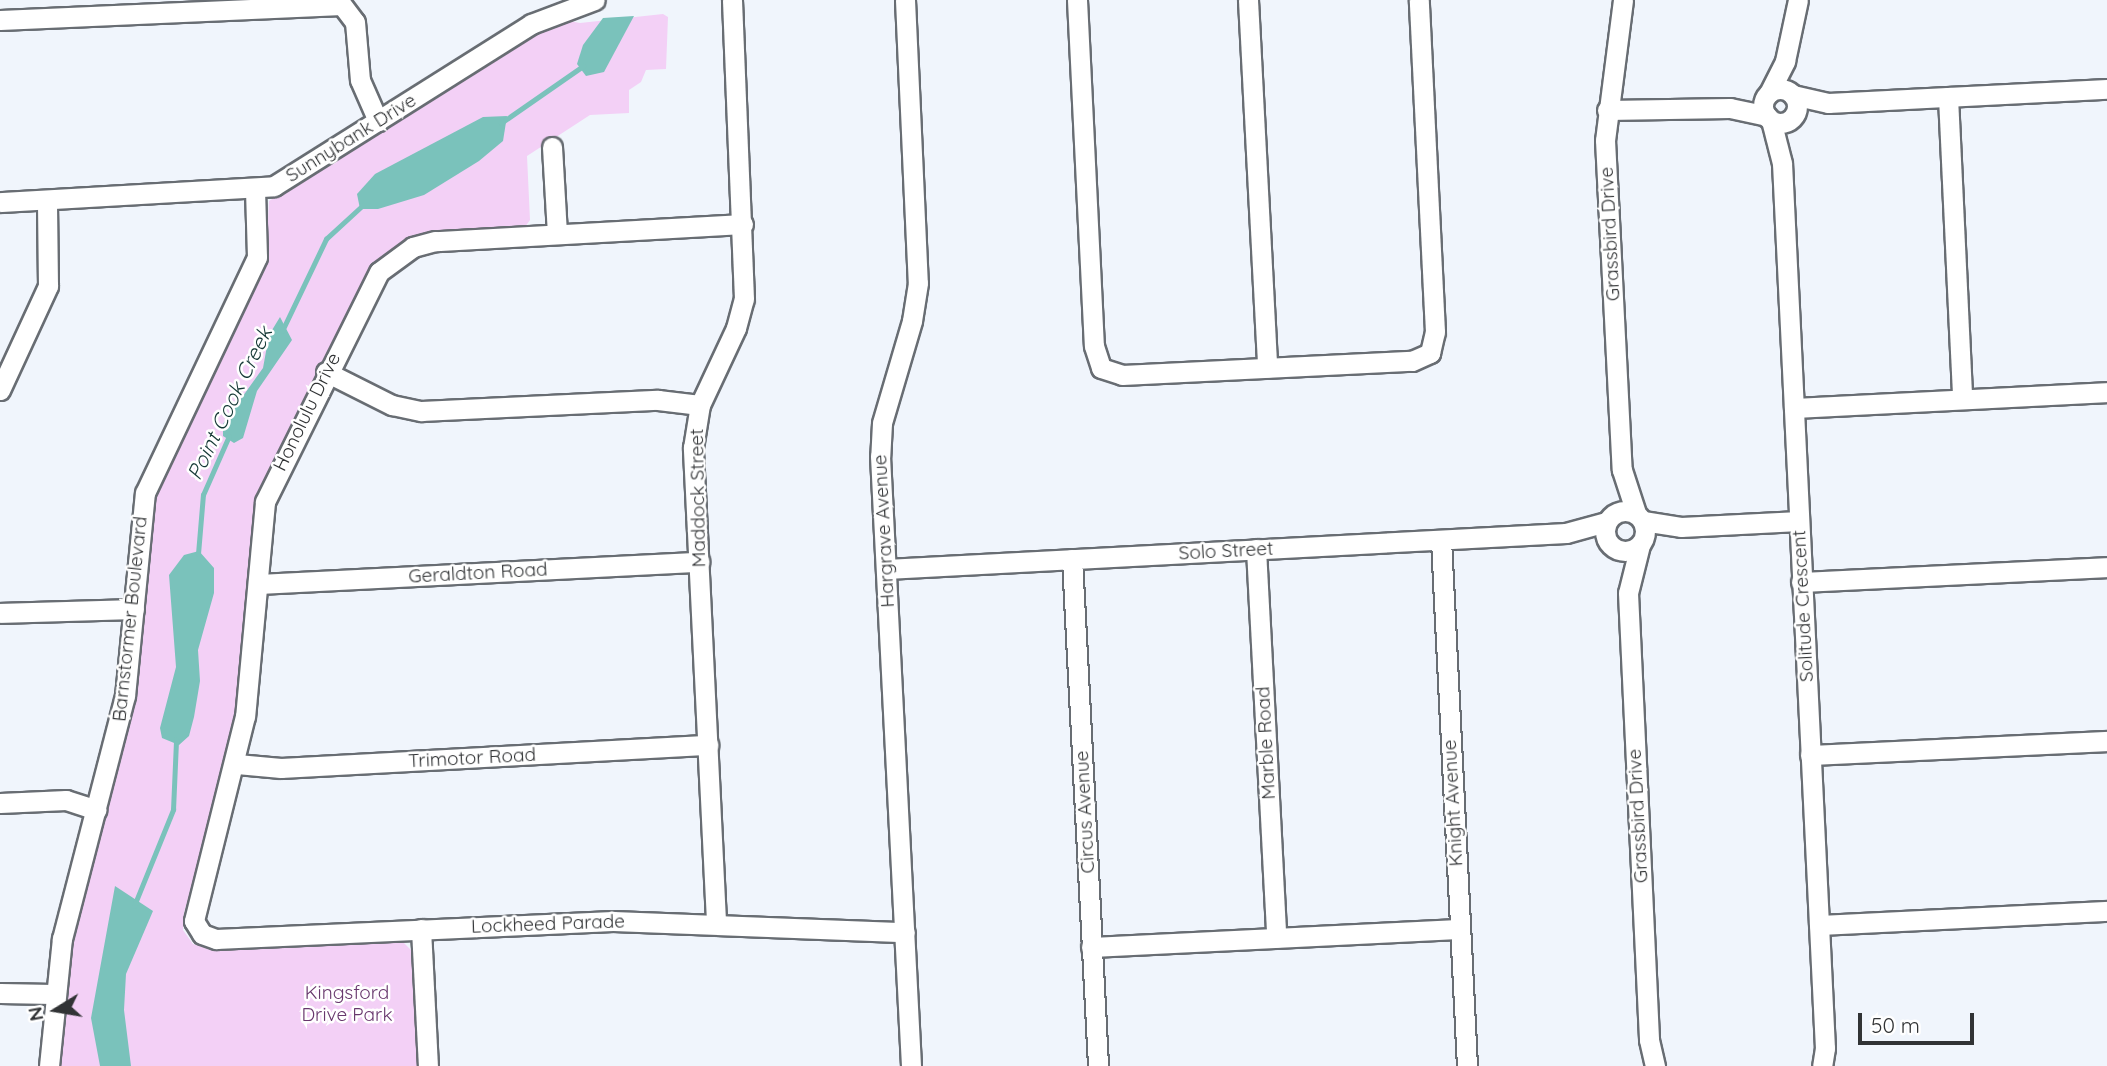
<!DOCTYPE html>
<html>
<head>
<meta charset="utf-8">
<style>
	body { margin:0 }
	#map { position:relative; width:2107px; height:1066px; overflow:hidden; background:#f0f5fc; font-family:Quicksand,sans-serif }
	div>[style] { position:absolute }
	.green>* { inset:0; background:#f3d0f6 }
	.water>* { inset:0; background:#7ac2bb }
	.stream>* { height:4.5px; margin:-2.25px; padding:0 2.25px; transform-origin:2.25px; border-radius:2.25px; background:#7ac2bb }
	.roads { filter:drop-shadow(2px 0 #686d73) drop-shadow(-2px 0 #686d73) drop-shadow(0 2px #686d73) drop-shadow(0 -2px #686d73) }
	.minor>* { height:19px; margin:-9.5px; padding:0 9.5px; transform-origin:9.5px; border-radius:9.5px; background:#fff }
	.minor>.ring { margin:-9.5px; padding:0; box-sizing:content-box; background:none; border:19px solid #fff; border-radius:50% }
	span { translate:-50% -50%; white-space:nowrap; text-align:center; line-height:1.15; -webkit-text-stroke:5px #fff; paint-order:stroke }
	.street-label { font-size:19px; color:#313335 }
	.park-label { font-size:19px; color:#68376d }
	.water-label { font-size:21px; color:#143835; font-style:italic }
	.north { position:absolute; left:21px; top:975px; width:70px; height:70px; -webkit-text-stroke:5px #fff; paint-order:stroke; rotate:259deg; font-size:19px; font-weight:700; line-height:28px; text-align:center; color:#313335 }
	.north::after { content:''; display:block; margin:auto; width:24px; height:32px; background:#313335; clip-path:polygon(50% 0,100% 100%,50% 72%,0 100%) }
	.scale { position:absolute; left:1858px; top:1013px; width:116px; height:32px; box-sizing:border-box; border:4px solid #313335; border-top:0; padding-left:9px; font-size:21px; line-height:24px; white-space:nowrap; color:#313335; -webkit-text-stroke:5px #fff; paint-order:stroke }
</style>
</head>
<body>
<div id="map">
	<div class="green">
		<div style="clip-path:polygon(663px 14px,668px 17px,666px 69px,646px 70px,641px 82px,629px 90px,629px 113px,590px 115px,527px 156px,530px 220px,525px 227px,399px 245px,367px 274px,262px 488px,240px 701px,213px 823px,184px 912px,183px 930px,193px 944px,206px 948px,401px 940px,413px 952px,420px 1066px,58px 1066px,73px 923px,117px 775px,134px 695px,152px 500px,266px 259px,269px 201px,544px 29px,564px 20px,580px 23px)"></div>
	</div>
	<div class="water">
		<div style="clip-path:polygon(634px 16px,604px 72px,586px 76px,577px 64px,583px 45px,603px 18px)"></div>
		<div style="clip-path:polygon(507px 116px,503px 141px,479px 161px,424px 195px,378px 209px,360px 209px,357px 194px,375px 174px,483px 117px)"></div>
		<div style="clip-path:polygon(280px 317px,292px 340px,257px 391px,243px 438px,234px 443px,223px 436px,223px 424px,263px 368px,269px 335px)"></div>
		<div style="clip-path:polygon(199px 551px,214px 568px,214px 593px,198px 650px,200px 681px,194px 717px,189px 736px,179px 745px,162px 738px,160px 728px,176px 667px,169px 575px,184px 555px)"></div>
		<div style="clip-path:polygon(115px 886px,153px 911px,126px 974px,124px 1010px,131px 1066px,100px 1066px,91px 1018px)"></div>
	</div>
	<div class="stream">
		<div style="left:501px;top:123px;width:100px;rotate:-34.8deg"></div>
		<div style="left:282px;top:331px;width:102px;rotate:-64.4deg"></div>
		<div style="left:326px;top:239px;width:50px;rotate:-42.6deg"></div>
		<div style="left:198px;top:554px;width:59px;rotate:-85.2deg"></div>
		<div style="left:203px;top:495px;width:64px;rotate:-66.2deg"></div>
		<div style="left:134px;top:906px;width:104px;rotate:-67.9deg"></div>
		<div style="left:173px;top:810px;width:70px;rotate:-87.5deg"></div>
	</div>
	<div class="roads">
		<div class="minor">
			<div style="left:905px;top:0;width:283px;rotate:87.4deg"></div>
			<div style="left:918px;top:283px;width:38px;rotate:99deg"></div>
			<div style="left:912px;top:321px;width:106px;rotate:106.4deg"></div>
			<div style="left:882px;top:423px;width:33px;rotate:93deg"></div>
			<div style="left:880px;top:456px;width:611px;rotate:87.09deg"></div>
			<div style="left:1077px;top:0;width:346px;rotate:87.2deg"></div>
			<div style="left:1094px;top:346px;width:23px;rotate:72deg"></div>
			<div style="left:1101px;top:368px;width:22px;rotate:18deg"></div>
			<div style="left:1122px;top:375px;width:290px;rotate:-2.8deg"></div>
			<div style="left:1412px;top:361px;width:20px;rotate:-24deg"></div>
			<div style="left:1430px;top:353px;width:22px;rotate:-77deg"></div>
			<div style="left:1435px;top:332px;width:332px;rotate:-92.8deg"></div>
			<div style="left:1248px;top:0;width:368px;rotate:87deg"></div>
			<div style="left:1623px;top:0;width:141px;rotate:97.3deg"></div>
			<div style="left:1605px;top:140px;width:330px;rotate:87.1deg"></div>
			<div style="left:1622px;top:470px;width:45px;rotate:72deg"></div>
			<div style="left:0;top:20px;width:342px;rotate:-2.5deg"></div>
			<div style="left:342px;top:5px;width:21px;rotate:53deg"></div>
			<div style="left:355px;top:22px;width:58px;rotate:85.1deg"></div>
			<div style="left:360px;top:80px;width:45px;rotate:66.3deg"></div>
			<div class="ring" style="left:1763px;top:89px;width:15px;height:15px"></div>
			<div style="left:1769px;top:93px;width:36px;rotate:-63deg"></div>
			<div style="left:1785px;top:61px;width:62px;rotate:-78deg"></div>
			<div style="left:1793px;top:95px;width:36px;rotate:13deg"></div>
			<div style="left:1828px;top:103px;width:279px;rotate:-2.9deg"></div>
			<div style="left:1948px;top:97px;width:302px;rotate:87.3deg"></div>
			<div style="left:1607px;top:110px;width:123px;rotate:-0.9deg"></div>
			<div style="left:1730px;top:108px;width:38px;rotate:12deg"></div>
			<div style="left:1771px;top:120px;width:44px;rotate:75.7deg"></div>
			<div style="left:1782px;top:163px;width:886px;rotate:87.22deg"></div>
			<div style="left:1825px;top:1048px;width:18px;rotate:99deg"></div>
			<div style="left:552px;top:147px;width:87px;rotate:86.7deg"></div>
			<div style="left:0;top:202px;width:274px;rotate:-3.3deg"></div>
			<div style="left:274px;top:186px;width:304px;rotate:-32.2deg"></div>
			<div style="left:531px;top:24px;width:68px;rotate:-20.6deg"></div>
			<div style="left:743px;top:224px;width:308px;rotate:176.8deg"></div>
			<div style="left:435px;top:241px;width:23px;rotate:165deg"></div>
			<div style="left:413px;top:247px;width:42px;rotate:143.7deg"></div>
			<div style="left:379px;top:272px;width:257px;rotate:116.4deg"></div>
			<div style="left:265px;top:502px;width:215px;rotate:95.3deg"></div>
			<div style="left:245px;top:716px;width:211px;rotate:104deg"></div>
			<div style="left:194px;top:921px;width:15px;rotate:58deg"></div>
			<div style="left:202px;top:934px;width:15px;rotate:20deg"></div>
			<div style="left:216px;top:939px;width:397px;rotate:-2.6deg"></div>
			<div style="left:613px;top:921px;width:292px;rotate:2.2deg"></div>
			<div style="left:326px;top:372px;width:74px;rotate:26.6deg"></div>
			<div style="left:392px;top:405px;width:30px;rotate:12deg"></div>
			<div style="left:421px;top:411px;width:237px;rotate:-2.7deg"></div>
			<div style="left:658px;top:400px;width:42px;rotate:6.8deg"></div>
			<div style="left:0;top:390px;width:115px;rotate:-65.2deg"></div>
			<div style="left:48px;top:286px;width:86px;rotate:-90.7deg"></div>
			<div style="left:1794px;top:408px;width:313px;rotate:-2.9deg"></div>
			<div class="ring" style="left:1605px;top:511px;width:21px;height:21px"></div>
			<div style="left:1643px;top:521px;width:38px;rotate:9deg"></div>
			<div style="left:1681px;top:527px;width:118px;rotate:-2.9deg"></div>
			<div style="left:1441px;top:540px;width:527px;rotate:87.17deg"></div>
			<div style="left:1640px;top:545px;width:49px;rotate:104deg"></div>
			<div style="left:1628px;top:593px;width:447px;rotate:87.3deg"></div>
			<div style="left:1649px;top:1040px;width:27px;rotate:77deg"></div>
			<div style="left:1256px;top:549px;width:389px;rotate:87deg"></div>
			<div style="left:1072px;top:559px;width:508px;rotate:87.06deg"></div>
			<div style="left:886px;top:569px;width:681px;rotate:-3.03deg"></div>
			<div style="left:1566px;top:533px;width:41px;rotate:-15.4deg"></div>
			<div style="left:1801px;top:582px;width:306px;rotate:-2.8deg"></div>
			<div style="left:258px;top:584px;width:442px;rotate:-2.9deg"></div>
			<div style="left:0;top:613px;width:134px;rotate:-1.7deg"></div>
			<div style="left:1810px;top:755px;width:297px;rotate:-2.7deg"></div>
			<div style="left:237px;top:764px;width:44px;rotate:5.2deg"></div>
			<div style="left:281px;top:768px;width:428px;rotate:-3.1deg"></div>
			<div style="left:0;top:803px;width:66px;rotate:-2.6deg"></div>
			<div style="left:66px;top:800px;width:32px;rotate:18deg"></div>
			<div style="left:716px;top:921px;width:474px;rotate:-92.8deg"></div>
			<div style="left:693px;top:448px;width:44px;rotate:-80.8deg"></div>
			<div style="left:700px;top:405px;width:85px;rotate:-64.9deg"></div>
			<div style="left:736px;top:328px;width:30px;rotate:-75deg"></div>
			<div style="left:744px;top:299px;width:299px;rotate:-92.3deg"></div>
			<div style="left:1819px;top:925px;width:288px;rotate:-2.8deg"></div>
			<div style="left:421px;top:929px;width:137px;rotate:87.1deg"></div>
			<div style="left:1091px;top:947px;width:368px;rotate:-2.8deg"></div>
			<div style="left:0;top:993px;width:53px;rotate:1.1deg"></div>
			<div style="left:49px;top:1066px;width:128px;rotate:-84.2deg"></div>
			<div style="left:62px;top:939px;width:251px;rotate:-75.5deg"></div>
			<div style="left:125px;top:696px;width:204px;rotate:-84.4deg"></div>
			<div style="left:145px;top:493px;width:261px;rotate:-64.6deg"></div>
			<div style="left:257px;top:257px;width:69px;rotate:-91.7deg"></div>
		</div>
	</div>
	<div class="street-label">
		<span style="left:351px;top:138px;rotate:-32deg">Sunnybank Drive</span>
		<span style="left:1610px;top:234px;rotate:-93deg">Grassbird Drive</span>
		<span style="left:307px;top:412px;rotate:-64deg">Honolulu Drive</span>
		<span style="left:698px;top:498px;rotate:-91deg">Maddock Street</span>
		<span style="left:884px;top:531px;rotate:-93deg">Hargrave Avenue</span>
		<span style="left:1226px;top:551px;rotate:-3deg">Solo Street</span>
		<span style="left:478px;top:573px;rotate:-3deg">Geraldton Road</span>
		<span style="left:1803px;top:606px;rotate:-93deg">Solitude Crescent</span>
		<span style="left:130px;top:619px;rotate:-84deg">Barnstormer Boulevard</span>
		<span style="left:1266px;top:743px;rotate:-93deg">Marble Road</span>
		<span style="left:472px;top:758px;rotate:-3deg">Trimotor Road</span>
		<span style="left:1453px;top:803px;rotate:-93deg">Knight Avenue</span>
		<span style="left:1085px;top:812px;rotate:-93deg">Circus Avenue</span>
		<span style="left:1638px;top:816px;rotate:-93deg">Grassbird Drive</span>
		<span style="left:548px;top:924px;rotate:-2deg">Lockheed Parade</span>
	</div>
	<div class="park-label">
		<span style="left:347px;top:1004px">Kingsford<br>Drive Park</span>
	</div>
	<div class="water-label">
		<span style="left:229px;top:403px;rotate:-64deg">Point Cook Creek</span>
	</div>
	<div class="north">N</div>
	<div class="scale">50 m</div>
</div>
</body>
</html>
